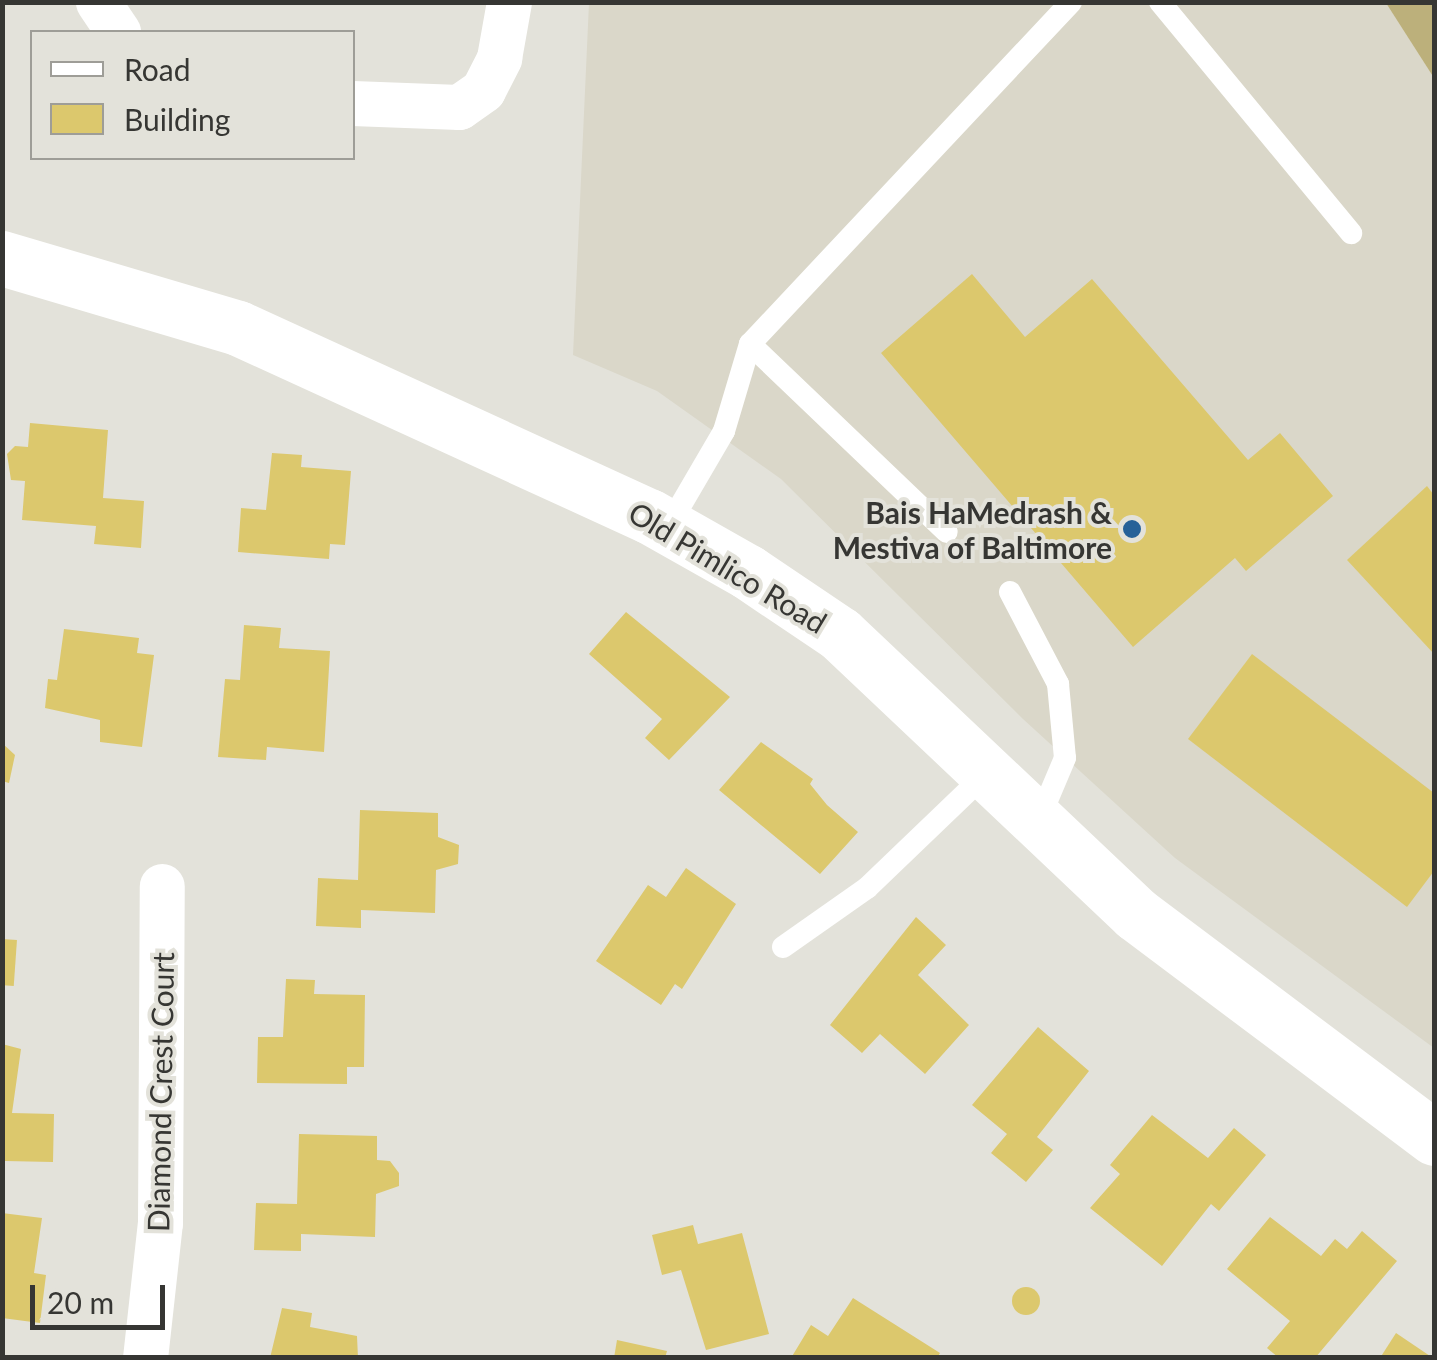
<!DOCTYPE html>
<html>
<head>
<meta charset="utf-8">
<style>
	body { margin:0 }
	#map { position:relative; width:1437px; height:1360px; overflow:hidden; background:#e3e2da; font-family:Lato,sans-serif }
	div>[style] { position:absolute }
	.built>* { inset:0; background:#dad7c9 }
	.green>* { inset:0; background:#bcb07b }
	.building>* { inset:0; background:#dcc86d; transform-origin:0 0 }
	.round { border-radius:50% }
	.lane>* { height:22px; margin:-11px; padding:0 11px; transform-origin:11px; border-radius:11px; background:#fff }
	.street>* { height:45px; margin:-22.5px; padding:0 22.5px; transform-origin:22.5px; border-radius:22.5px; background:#fff }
	.secondary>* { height:55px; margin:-27.5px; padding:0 27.5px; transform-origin:27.5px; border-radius:27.5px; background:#fff }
	.dots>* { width:28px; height:28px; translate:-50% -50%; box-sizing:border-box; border:5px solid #e3e2da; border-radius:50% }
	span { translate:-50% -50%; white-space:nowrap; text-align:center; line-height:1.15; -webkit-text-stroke:8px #e3e2da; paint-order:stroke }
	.poi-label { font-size:30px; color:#363633; font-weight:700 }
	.right { translate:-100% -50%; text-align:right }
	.street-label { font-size:30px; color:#363633 }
	.frame { position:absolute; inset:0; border:5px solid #363633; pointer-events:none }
	.legend { position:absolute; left:30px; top:30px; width:325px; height:130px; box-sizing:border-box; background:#e3e2da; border:2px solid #9e9d97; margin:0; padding:12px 18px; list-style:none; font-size:30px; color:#363633 }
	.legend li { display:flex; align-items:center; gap:20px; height:50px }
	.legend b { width:50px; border:2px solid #9e9d97 }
	.scale { position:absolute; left:30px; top:1285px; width:135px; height:45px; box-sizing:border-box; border:5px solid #363633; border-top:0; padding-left:12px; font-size:30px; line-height:35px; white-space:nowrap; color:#363633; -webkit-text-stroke:8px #e3e2da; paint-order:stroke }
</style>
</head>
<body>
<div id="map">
	<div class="built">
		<div style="clip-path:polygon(589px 3px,1386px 3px,1434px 78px,1434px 1048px,1175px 858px,1023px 719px,781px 479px,657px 391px,573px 355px)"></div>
	</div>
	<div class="green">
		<div style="clip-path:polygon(1386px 3px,1434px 3px,1434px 78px)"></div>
	</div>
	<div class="building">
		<div style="clip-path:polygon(972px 274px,1025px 337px,1092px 279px,1248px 460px,1280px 433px,1333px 496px,1246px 571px,1235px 558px,1133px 647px,881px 353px)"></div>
		<div style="clip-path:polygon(30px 423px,108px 430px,103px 498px,144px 501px,141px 548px,94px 544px,96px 526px,22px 520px,25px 481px,11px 480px,7px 454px,15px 446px,28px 447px)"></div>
		<div style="clip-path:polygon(272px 453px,302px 455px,301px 467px,351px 471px,345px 545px,330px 544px,329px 559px,238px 552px,241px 508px,266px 510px)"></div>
		<div style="clip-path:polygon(1427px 486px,1434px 495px,1434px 654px,1347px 560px)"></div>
		<div style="clip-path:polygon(626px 612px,730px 697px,669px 760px,645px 738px,662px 719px,589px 654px)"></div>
		<div style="clip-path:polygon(244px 625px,281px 628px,279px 648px,330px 651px,324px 752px,267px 747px,266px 760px,218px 757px,225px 679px,240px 680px)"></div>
		<div style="clip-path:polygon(64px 629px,139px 638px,137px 653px,154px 655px,142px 747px,100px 742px,100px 720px,45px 708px,48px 679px,57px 680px)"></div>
		<div style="clip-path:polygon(1252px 654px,1434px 793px,1434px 871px,1407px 907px,1188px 739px)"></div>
		<div style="clip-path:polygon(761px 742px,813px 779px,810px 784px,827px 805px,858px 832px,820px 874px,719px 790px)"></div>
		<div style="clip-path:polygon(2px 743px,15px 755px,9px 783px,2px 781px)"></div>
		<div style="clip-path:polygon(360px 810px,438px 813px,438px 837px,459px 845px,458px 864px,436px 870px,435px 913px,361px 910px,361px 928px,316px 926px,318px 878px,358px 880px)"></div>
		<div style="clip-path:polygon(686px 868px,736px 904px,682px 989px,675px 984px,661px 1005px,596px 961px,648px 885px,666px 897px)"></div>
		<div style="clip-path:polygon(916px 917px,946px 945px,918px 975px,969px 1025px,925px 1074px,880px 1034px,862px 1053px,830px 1025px)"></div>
		<div style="left:2px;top:939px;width:15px;height:46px;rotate:4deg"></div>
		<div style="clip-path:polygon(286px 979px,315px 980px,314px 994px,365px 995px,364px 1067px,347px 1067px,347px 1084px,257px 1083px,258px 1037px,283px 1037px)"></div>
		<div style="clip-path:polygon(1038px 1027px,1089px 1071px,1037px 1137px,1053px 1150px,1026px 1182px,991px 1153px,1007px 1134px,972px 1105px)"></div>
		<div style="clip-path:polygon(2px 1044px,21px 1049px,12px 1113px,54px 1114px,53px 1162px,5px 1161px)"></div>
		<div style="clip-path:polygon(1152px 1115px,1208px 1158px,1234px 1128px,1266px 1155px,1219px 1211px,1211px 1204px,1162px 1266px,1090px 1208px,1120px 1174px,1110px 1165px)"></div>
		<div style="clip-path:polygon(299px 1134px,377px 1136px,377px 1160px,390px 1161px,399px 1173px,399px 1186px,376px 1194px,375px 1237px,301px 1234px,301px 1251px,254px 1250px,256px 1203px,297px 1204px)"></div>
		<div style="clip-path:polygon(2px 1213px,42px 1218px,34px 1273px,46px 1275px,40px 1323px,2px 1318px)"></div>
		<div style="clip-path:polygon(1270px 1217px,1321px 1256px,1335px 1239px,1347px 1249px,1362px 1231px,1397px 1261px,1315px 1358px,1279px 1358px,1267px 1348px,1290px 1321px,1227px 1269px)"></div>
		<div style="clip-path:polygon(693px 1225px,698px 1244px,742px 1233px,769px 1334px,706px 1350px,681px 1270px,662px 1275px,652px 1235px)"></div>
		<div class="round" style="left:1012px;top:1287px;width:28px;height:28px"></div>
		<div style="clip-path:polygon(853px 1298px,940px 1353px,937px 1358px,791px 1358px,811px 1325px,828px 1336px)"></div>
		<div style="clip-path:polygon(282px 1308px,312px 1313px,310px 1327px,357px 1336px,358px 1358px,270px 1358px)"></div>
		<div style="clip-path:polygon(1396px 1333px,1433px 1358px,1380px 1358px)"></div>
		<div style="clip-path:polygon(617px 1340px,667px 1351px,665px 1358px,614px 1358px)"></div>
	</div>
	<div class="lane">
		<div style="left:1160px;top:2px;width:300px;rotate:50.4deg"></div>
		<div style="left:750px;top:344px;width:272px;rotate:43.7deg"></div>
		<div style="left:668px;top:527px;width:111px;rotate:-59.7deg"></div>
		<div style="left:724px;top:431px;width:91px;rotate:-73.4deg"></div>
		<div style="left:750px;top:344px;width:469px;rotate:-46.8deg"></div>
		<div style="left:1010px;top:592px;width:104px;rotate:62.4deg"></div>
		<div style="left:1058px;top:684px;width:74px;rotate:84.6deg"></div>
		<div style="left:1065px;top:758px;width:69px;rotate:112.9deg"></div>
		<div style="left:783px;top:947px;width:103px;rotate:-35.1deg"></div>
		<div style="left:867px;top:888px;width:165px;rotate:-43.8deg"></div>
	</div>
	<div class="street">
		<div style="left:98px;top:2px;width:36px;rotate:56deg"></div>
		<div style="left:352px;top:103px;width:107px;rotate:2.1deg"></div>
		<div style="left:459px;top:107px;width:29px;rotate:-35deg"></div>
		<div style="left:483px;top:90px;width:36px;rotate:-63deg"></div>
		<div style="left:499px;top:58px;width:57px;rotate:-79.9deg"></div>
		<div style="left:145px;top:1358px;width:136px;rotate:-83.7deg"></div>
		<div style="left:160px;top:1223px;width:337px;rotate:-89.7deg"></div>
	</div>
	<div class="secondary">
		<div style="left:2px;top:258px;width:246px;rotate:16.5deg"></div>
		<div style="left:238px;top:328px;width:452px;rotate:24.6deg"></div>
		<div style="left:649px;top:516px;width:114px;rotate:29.5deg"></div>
		<div style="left:748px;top:572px;width:111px;rotate:34deg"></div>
		<div style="left:840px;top:634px;width:407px;rotate:43.4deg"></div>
		<div style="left:1136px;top:914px;width:373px;rotate:36.9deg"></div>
	</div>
	<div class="dots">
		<div style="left:1132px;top:529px;background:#266198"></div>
	</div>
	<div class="poi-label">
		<span class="right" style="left:1112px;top:529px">Bais HaMedrash &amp;<br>Mestiva of Baltimore</span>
	</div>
	<div class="street-label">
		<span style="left:728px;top:567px;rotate:31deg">Old Pimlico Road</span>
		<span style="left:160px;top:1092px;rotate:-89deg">Diamond Crest Court</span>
	</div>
	<div class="frame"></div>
	<ul class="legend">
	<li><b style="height:12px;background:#fff"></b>Road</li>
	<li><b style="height:28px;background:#dcc86d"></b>Building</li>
	</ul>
	<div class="scale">20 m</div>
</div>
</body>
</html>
